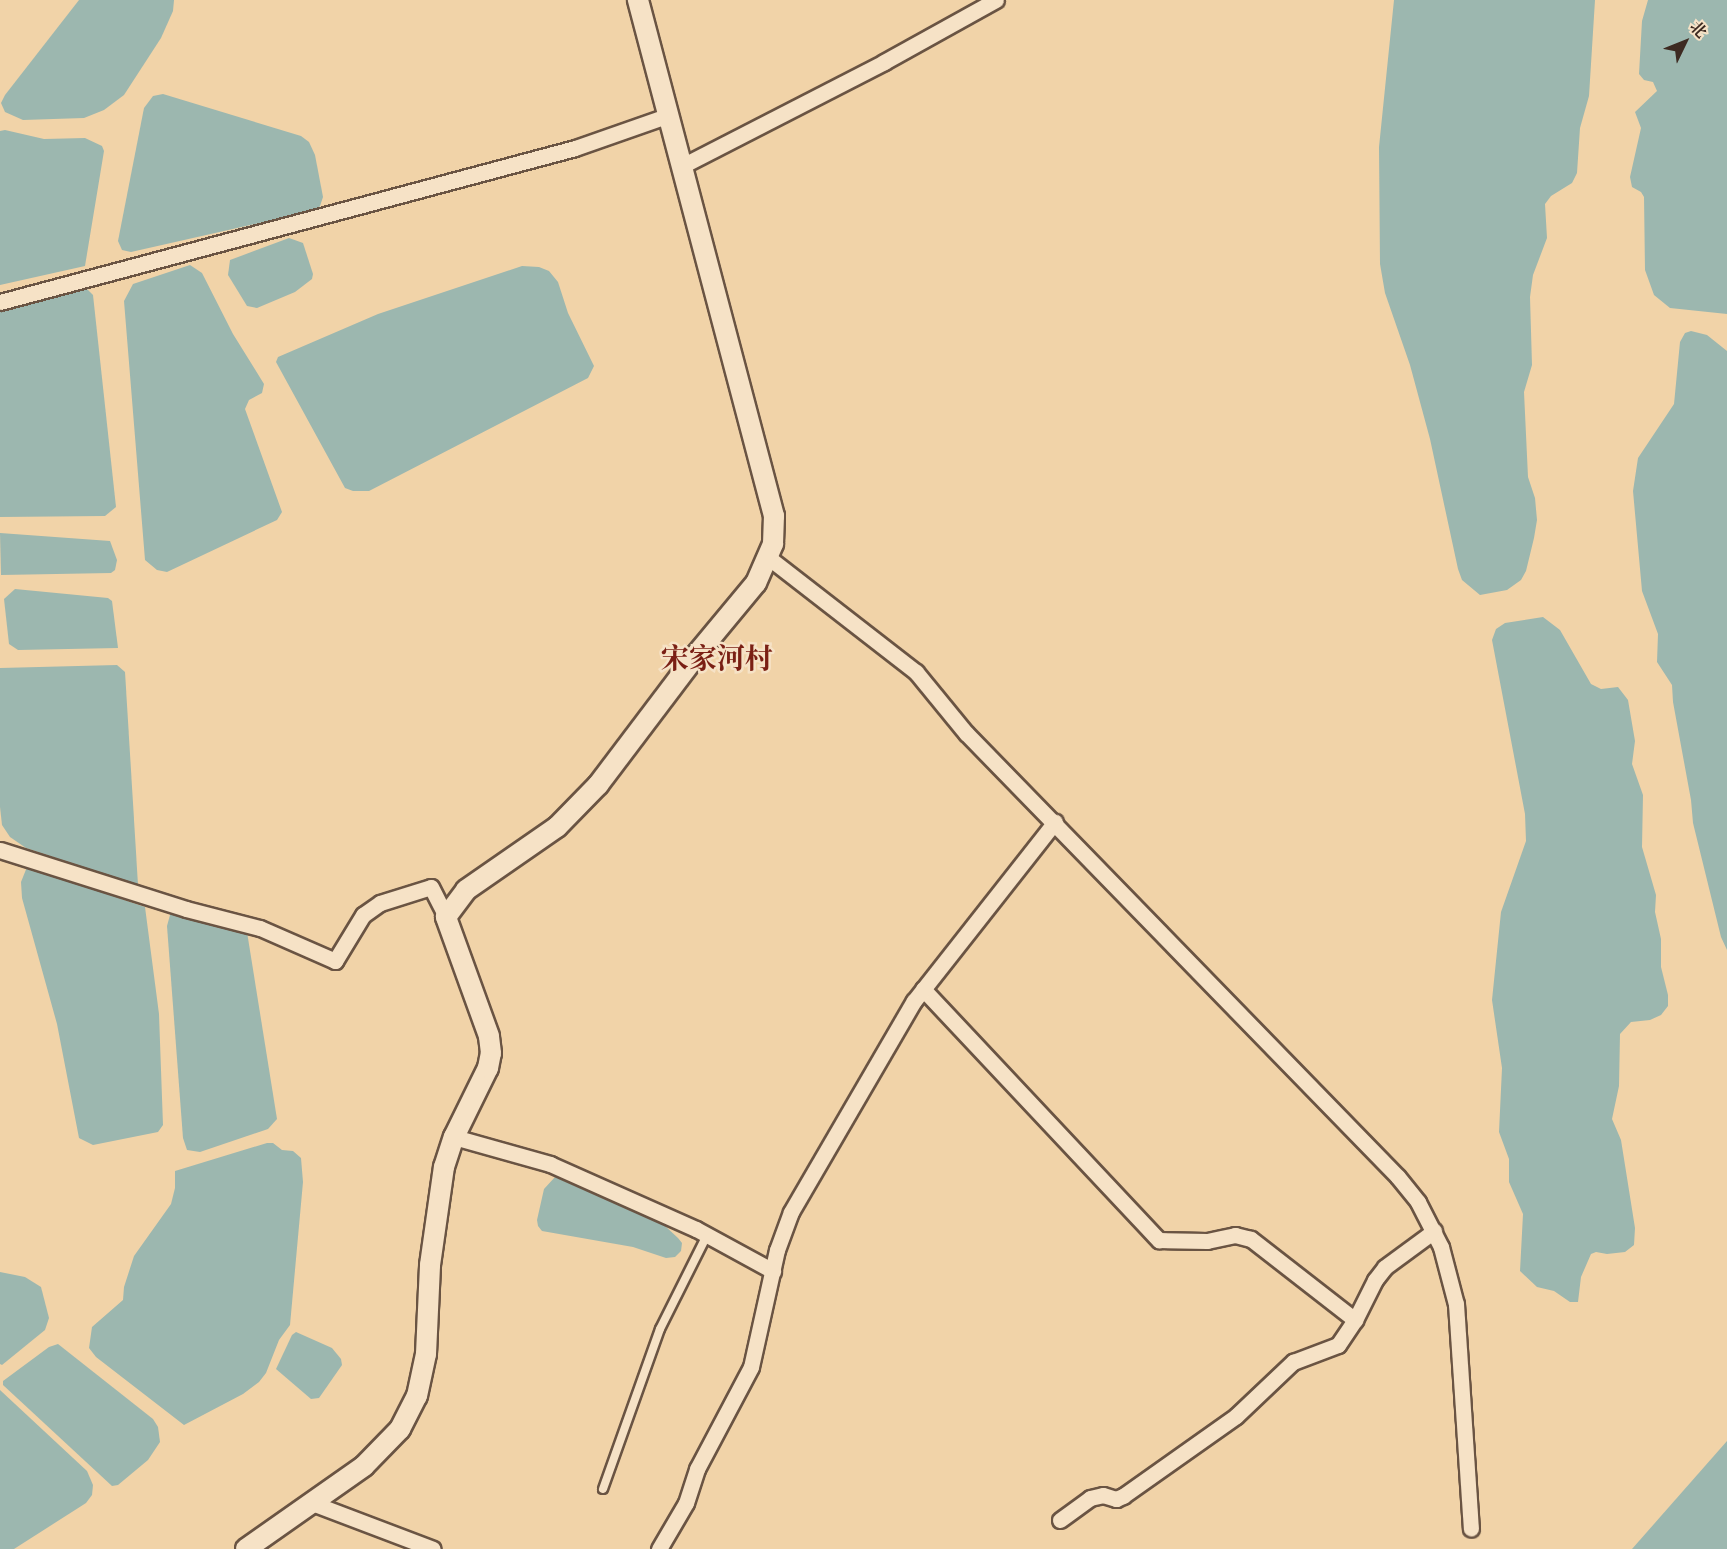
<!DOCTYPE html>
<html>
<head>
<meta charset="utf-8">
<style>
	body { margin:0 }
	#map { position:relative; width:1727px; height:1549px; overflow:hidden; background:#f1d3a8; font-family:"IM FELL Double Pica","Noto Serif SC",serif }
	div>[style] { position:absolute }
	.water>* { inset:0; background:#9cb7af }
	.roads { filter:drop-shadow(2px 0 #6a5443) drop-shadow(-2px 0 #6a5443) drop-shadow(0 2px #6a5443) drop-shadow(0 -2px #6a5443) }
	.service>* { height:8px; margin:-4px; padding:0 4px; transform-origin:4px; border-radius:4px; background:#f6e2c6 }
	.minor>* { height:15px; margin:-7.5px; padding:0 7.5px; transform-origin:7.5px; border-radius:7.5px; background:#f6e2c6 }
	.tertiary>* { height:20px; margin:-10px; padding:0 10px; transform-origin:10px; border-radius:10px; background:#f6e2c6 }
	span { translate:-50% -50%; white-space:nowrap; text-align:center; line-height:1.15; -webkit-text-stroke:5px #f6e2c6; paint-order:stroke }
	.quarter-label { font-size:28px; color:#7a1f14; font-weight:700 }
	.north { position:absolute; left:1655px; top:12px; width:60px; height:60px; -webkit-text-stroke:4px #f6e2c6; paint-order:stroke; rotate:47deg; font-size:16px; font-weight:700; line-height:24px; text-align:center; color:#3d2a21 }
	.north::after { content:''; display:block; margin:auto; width:21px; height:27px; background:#3d2a21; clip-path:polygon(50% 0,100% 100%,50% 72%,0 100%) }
</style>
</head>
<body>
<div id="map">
	<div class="water">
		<div style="clip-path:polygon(79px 0,174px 0,173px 11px,161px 38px,124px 95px,104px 110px,84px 118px,23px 120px,5px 112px,1px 103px,5px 95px)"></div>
		<div style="clip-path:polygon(1394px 0,1595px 0,1589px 96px,1580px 128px,1577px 173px,1572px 183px,1551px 196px,1545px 204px,1547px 238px,1533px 275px,1530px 297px,1532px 365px,1524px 392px,1528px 477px,1535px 498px,1537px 520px,1534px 538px,1526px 571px,1521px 580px,1507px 590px,1480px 595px,1462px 580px,1458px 569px,1430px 439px,1410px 365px,1385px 293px,1380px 264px,1379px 147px)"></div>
		<div style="clip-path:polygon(1648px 0,1727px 0,1727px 314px,1670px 308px,1654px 295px,1645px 270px,1644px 197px,1641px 192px,1632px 187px,1630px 177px,1641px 128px,1635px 112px,1657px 91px,1653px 82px,1644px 80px,1639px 74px,1642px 21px)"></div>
		<div style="clip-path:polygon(163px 94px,301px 136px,309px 142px,315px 155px,323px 197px,320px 206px,317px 210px,131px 252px,122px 250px,118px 241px,144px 108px,153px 96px)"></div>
		<div style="clip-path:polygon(5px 130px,44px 139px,85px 138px,102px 146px,104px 151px,85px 266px,0 285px,0 131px)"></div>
		<div style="clip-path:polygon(289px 238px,303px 243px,313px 274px,312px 279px,295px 292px,257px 308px,247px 306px,228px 275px,230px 260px)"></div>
		<div style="clip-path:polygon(190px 265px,202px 273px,233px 334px,264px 384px,262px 393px,249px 400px,245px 409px,282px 512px,277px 520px,167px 572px,157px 570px,145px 560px,124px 301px,133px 284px)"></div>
		<div style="clip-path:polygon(522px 266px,539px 267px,549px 271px,558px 282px,568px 313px,594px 366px,588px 378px,369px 491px,353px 491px,345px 488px,276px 362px,278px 357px,378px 314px)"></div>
		<div style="clip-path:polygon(82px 288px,86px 288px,93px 295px,116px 507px,105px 516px,0 517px,0 312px)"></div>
		<div style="clip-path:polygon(1691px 331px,1707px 335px,1727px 351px,1727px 950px,1721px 937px,1693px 823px,1691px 800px,1673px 702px,1672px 685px,1657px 662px,1658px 634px,1642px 591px,1633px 491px,1638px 458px,1674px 404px,1680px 342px,1685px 333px)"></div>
		<div style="clip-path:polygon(0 533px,110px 541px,117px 560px,115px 570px,111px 573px,1px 575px)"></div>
		<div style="clip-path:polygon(15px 589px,108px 598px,112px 601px,118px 648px,18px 650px,9px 644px,4px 599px)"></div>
		<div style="clip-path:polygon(1543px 617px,1560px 630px,1591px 684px,1601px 689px,1618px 687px,1628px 700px,1635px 741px,1632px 764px,1643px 795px,1642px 847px,1656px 895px,1655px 912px,1661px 939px,1661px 967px,1668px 995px,1668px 1006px,1661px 1015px,1650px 1020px,1631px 1022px,1620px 1034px,1619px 1086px,1612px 1119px,1621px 1140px,1635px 1228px,1634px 1245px,1625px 1252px,1607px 1254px,1596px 1252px,1591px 1254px,1581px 1277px,1578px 1302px,1570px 1302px,1554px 1291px,1537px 1287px,1520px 1271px,1523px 1214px,1509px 1182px,1509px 1159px,1499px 1132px,1502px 1068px,1492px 1000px,1501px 912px,1526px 841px,1525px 814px,1492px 640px,1496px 629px,1505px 623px)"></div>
		<div style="clip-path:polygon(117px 665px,125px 672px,138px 885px,26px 848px,10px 837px,2px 825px,0 807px,0 668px)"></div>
		<div style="clip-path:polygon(27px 867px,145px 907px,159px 1014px,163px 1125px,158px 1132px,93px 1145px,79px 1138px,57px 1024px,22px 898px,21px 882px)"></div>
		<div style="clip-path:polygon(175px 913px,247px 932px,277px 1119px,268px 1129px,200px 1152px,187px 1150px,183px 1138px,167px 926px,170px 915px)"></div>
		<div style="clip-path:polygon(267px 1143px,273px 1143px,282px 1150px,293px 1151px,301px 1158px,303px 1182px,290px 1325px,279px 1340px,266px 1373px,259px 1382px,243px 1394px,184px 1425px,96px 1357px,89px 1348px,92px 1327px,123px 1300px,124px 1287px,134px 1256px,171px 1204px,175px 1188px,175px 1171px)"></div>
		<div style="clip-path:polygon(555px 1177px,664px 1225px,678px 1238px,682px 1243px,681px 1251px,675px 1257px,666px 1258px,633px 1247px,542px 1231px,538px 1226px,537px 1220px,544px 1189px)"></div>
		<div style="clip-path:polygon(0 1272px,25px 1277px,41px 1287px,49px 1318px,45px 1330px,2px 1365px,0 1364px)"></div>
		<div style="clip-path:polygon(296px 1332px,332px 1348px,341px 1359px,342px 1365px,319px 1398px,311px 1399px,276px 1369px,292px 1335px)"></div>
		<div style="clip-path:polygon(58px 1344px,153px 1419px,158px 1427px,160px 1442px,148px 1460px,118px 1485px,112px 1486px,3px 1385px,3px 1381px,49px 1347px)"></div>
		<div style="clip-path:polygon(0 1390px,87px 1471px,93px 1485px,92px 1495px,86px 1503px,14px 1549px,0 1549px)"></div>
		<div style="clip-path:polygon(1727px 1441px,1727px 1549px,1632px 1549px)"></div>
	</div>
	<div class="roads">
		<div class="service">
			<div style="left:603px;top:1489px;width:170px;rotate:-70.4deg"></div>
			<div style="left:660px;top:1329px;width:105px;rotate:-63.4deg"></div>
		</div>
		<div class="minor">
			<div style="left:682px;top:166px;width:227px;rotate:-27.2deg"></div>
			<div style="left:884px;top:62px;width:128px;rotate:-29deg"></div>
			<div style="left:0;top:302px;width:595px;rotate:-14.99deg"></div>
			<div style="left:575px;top:148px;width:100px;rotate:-19.3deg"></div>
			<div style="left:769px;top:558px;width:186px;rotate:37.8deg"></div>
			<div style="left:916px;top:672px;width:79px;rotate:50.7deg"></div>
			<div style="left:966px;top:733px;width:619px;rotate:45.78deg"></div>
			<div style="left:1398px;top:1177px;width:32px;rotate:51deg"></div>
			<div style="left:1418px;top:1202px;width:51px;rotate:62.9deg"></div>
			<div style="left:1441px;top:1247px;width:59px;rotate:75.3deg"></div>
			<div style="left:1456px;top:1304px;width:225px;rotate:86.2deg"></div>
			<div style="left:0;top:850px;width:195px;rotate:17.6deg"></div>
			<div style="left:186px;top:909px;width:76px;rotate:14.4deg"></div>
			<div style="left:260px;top:928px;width:82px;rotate:23.7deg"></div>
			<div style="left:335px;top:961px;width:54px;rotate:-58.7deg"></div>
			<div style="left:363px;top:915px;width:21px;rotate:-35deg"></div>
			<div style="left:380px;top:903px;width:53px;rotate:-17.4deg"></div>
			<div style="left:431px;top:887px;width:34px;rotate:63deg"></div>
			<div style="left:923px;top:989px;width:345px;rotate:46.8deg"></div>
			<div style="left:1159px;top:1240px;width:48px;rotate:1.2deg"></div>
			<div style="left:1207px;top:1241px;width:29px;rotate:-12deg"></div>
			<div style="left:1235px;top:1235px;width:16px;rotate:14deg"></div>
			<div style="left:1251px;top:1239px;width:132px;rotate:37.9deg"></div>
			<div style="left:454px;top:1137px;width:100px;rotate:15.7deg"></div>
			<div style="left:550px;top:1164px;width:160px;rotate:24deg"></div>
			<div style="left:696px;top:1229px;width:88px;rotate:28.6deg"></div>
			<div style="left:312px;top:1503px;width:129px;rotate:20.8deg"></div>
			<div style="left:1060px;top:1520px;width:37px;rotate:-36deg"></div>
			<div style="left:1090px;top:1498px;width:13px;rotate:-13deg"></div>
			<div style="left:1103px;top:1495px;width:14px;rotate:17deg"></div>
			<div style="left:1116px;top:1499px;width:8px;rotate:-23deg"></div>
			<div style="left:1123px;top:1496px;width:138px;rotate:-35.3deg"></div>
			<div style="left:1236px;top:1416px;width:79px;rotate:-43.5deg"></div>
			<div style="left:1293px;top:1362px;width:48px;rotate:-20.7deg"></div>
			<div style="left:1338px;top:1345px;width:30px;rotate:-56deg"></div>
			<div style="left:1355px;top:1320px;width:45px;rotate:-63.4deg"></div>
			<div style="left:1375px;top:1280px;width:16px;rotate:-52deg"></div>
			<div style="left:1385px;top:1267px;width:61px;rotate:-36.3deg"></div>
			<div style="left:659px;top:1549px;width:53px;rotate:-59.6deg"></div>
			<div style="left:686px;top:1503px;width:36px;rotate:-72deg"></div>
			<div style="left:697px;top:1469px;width:115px;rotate:-62.1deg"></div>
			<div style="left:751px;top:1367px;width:120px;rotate:-77.5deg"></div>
			<div style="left:777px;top:1250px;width:40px;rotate:-69.8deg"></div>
			<div style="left:791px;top:1212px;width:244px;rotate:-59.8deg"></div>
			<div style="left:914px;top:1001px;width:228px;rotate:-51.8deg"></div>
		</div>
		<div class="tertiary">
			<div style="left:246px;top:1549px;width:144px;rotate:-35.1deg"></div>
			<div style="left:364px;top:1466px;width:52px;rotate:-45.8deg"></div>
			<div style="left:400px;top:1429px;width:37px;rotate:-63deg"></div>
			<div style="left:417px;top:1396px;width:43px;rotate:-77.9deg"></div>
			<div style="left:426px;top:1354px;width:89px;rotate:-87.4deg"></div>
			<div style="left:430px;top:1265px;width:99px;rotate:-81.9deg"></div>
			<div style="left:444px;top:1167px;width:32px;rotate:-72deg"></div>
			<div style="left:454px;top:1137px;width:77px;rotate:-63.8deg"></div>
			<div style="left:488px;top:1068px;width:15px;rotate:-79deg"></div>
			<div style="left:491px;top:1053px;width:17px;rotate:-97deg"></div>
			<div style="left:489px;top:1036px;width:127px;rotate:-109.9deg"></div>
			<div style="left:446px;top:917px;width:34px;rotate:-53deg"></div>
			<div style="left:466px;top:890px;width:111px;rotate:-34.7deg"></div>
			<div style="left:557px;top:827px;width:59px;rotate:-45.7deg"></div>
			<div style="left:598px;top:785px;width:164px;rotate:-52.9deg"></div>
			<div style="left:697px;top:654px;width:92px;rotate:-50.3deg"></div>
			<div style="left:756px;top:583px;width:43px;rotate:-66.4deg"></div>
			<div style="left:773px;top:544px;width:28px;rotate:-88deg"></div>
			<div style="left:774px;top:516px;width:534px;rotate:-104.77deg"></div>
		</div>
	</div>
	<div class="quarter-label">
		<span style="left:717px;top:660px">宋家河村</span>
	</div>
	<div class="north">北</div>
</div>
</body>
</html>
